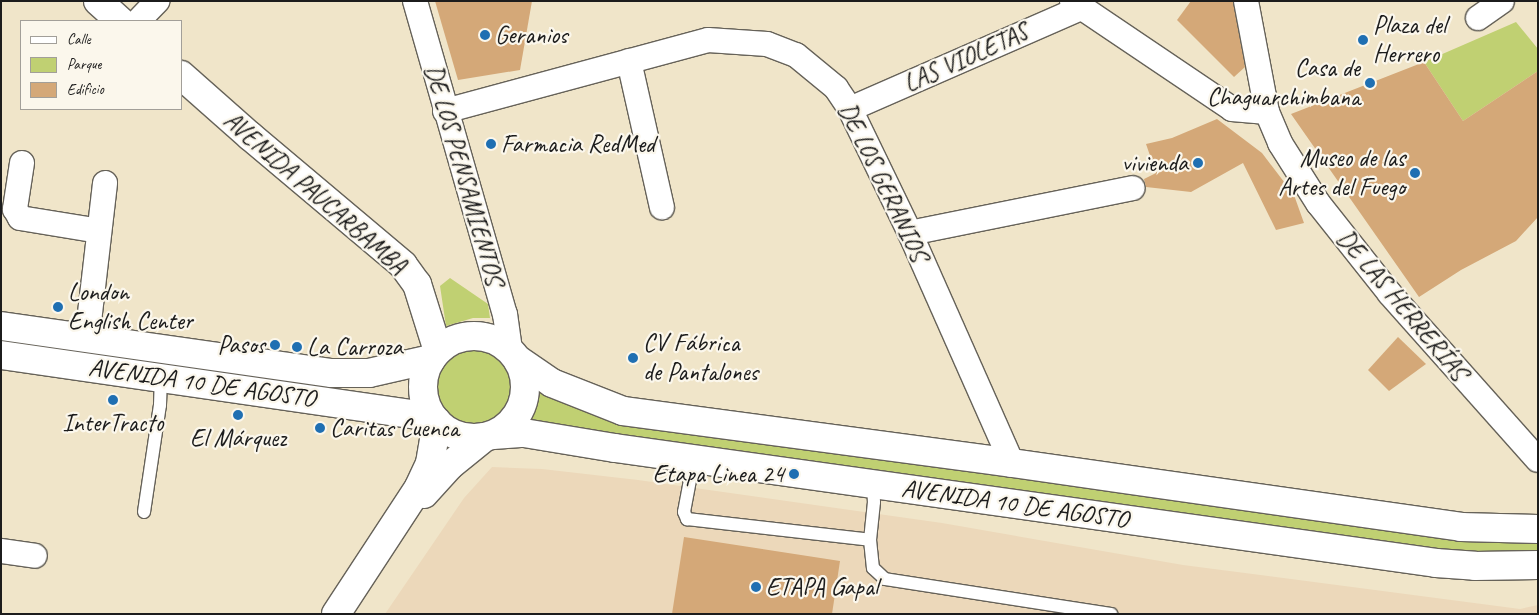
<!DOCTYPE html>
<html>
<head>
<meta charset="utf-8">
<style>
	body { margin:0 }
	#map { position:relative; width:1539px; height:615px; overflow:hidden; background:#f0e5c9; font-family:Caveat,sans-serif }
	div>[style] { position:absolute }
	.built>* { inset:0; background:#ecd8ba }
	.green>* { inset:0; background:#c0d072 }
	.round { border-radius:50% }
	.building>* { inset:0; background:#d4a878 }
	.roads { filter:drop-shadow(1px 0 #666259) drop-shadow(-1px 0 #666259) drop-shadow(0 1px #666259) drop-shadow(0 -1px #666259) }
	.service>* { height:12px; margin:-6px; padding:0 6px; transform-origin:6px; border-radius:6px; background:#fff }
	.minor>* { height:24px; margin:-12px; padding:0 12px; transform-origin:12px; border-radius:12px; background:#fff }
	.tertiary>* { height:28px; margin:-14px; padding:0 14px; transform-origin:14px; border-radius:14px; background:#fff }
	.secondary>* { height:28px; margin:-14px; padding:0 14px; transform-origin:14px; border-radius:14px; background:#fff }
	.secondary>.ring { margin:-14px; padding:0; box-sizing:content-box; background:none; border:28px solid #fff; border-radius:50% }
	.dots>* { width:14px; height:14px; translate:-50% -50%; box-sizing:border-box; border:2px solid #fbf7ec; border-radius:50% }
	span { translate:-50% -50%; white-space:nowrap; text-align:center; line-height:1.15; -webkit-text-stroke:4.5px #fbf7ec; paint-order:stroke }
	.poi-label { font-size:25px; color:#1c1c1c }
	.left { translate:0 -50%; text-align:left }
	.right { translate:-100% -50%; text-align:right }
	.street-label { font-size:25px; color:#1c1c1c }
	.frame { position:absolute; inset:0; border:2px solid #1c1c1c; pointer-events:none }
	.legend { position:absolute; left:20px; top:20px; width:162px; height:90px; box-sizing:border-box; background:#fbf7ec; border:1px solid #a29f99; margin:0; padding:6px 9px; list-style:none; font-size:15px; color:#1c1c1c }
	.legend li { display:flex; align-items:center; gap:10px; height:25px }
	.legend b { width:25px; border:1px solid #a29f99 }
</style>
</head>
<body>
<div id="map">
	<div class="built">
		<div style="clip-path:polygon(492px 467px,542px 469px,638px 480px,942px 523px,1183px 565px,1520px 609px,1538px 605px,1538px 614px,385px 614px,464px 498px)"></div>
	</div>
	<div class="green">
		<div style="clip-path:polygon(1516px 22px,1538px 49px,1538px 71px,1463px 121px,1424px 62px)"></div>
		<div style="clip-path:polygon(450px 278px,488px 304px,490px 318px,473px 318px,446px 326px,440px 286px)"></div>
		<div class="round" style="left:431px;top:344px;width:86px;height:86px"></div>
		<div style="clip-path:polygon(523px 373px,623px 411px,1538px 529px,1538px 565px,506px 428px,516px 417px,523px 403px,526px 388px)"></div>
	</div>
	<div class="building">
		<div style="clip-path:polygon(435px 1px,532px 1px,520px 70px,458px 80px)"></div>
		<div style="clip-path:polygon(1191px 1px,1233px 1px,1245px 67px,1234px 77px,1177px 20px)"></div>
		<div style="clip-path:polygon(1424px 62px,1463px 121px,1538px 71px,1538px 217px,1516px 241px,1461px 270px,1419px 297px,1291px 114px)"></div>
		<div style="clip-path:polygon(1217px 119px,1262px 153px,1294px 195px,1304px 223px,1276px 230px,1243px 163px,1191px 192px,1146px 187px,1144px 179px,1156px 173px,1146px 144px,1172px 138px)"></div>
		<div style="clip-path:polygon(1398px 337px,1426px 364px,1389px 391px,1368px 370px)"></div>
		<div style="clip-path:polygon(684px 537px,840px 561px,832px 614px,672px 614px)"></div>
	</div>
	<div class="roads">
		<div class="service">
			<div style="left:694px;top:459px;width:54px;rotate:100.7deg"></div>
			<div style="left:684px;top:512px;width:8px;rotate:67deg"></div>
			<div style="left:687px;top:519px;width:184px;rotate:6.5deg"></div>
			<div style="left:873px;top:484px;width:18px;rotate:87deg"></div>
			<div style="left:874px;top:502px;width:38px;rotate:96deg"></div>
			<div style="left:870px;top:540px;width:28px;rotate:84deg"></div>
			<div style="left:873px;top:568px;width:16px;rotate:43deg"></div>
			<div style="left:885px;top:579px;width:229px;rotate:8.8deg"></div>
			<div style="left:144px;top:512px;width:108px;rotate:-81.5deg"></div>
			<div style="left:160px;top:405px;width:31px;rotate:-88deg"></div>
		</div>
		<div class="minor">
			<div style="left:415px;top:1px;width:326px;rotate:74deg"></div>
			<div style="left:505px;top:314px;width:36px;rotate:82deg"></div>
			<div style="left:1072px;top:1px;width:193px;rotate:34deg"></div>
			<div style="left:1232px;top:109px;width:35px;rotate:5deg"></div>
			<div style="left:1246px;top:1px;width:113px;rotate:79.3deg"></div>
			<div style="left:1267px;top:112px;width:34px;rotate:67deg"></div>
			<div style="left:1280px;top:143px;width:71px;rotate:57.7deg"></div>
			<div style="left:1318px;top:203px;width:116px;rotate:51.6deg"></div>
			<div style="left:1390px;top:294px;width:222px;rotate:48.3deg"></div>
			<div style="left:1478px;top:18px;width:29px;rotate:-35deg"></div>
			<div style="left:138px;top:21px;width:28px;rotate:-46deg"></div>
			<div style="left:629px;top:61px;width:150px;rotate:77.3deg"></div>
			<div style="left:850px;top:109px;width:252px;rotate:-23.6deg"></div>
			<div style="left:445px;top:111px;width:272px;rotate:-15.1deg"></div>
			<div style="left:708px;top:40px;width:59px;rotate:3.9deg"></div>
			<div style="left:767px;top:44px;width:31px;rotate:21deg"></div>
			<div style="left:796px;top:55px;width:52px;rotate:39.5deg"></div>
			<div style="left:836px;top:88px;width:25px;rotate:56deg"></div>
			<div style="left:850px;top:109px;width:138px;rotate:64.2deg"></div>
			<div style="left:910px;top:233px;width:252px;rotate:66.1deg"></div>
			<div style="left:22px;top:163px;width:47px;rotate:98.7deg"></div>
			<div style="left:15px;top:209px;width:10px;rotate:61deg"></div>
			<div style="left:20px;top:218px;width:80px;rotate:9.3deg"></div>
			<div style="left:910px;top:233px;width:227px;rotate:-11.4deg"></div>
			<div style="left:87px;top:339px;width:157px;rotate:-83.4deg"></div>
			<div style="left:1px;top:551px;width:34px;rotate:8deg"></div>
		</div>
		<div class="tertiary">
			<div style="left:98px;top:1px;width:30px;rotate:42deg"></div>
			<div style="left:181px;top:75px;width:92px;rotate:41.5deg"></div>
			<div style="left:250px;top:136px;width:200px;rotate:40.1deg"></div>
			<div style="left:403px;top:265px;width:24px;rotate:54deg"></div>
			<div style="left:417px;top:284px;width:70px;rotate:72.6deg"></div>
			<div style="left:424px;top:494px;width:38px;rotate:-48deg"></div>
			<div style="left:449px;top:466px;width:46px;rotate:-38.9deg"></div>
			<div style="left:336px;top:614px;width:152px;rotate:-56.8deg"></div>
			<div style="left:419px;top:487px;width:26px;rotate:-65deg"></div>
			<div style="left:430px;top:463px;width:42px;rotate:-80.3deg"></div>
		</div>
		<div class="secondary">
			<div style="left:1px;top:326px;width:334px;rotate:8.1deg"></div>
			<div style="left:332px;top:373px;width:37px"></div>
			<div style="left:369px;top:373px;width:64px;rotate:-12.7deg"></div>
			<div class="ring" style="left:423px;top:336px;width:74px;height:74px"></div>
			<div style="left:1px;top:355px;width:436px;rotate:8.2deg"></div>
			<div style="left:517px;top:359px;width:42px;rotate:34.4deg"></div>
			<div style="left:552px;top:383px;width:76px;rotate:21.5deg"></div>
			<div style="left:623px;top:411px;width:392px;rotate:7.6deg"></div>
			<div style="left:1012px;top:463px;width:454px;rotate:8.1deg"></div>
			<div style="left:1461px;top:527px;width:77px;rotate:1.5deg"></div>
			<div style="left:493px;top:435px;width:31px;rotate:-4deg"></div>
			<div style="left:524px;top:433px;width:92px;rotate:9.4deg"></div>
			<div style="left:615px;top:448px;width:829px;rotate:7.97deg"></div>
			<div style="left:1436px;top:563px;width:39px;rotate:4deg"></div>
			<div style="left:1475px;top:566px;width:63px;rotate:-0.9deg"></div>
		</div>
	</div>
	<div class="dots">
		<div style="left:485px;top:35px;background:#1f6fb2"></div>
		<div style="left:1363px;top:40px;background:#1f6fb2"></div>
		<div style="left:1370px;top:83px;background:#1f6fb2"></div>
		<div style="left:491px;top:144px;background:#1f6fb2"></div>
		<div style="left:1198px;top:163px;background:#1f6fb2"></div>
		<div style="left:1415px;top:173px;background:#1f6fb2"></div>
		<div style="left:58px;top:307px;background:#1f6fb2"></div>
		<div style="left:275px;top:345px;background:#1f6fb2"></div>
		<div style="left:297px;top:347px;background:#1f6fb2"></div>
		<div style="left:633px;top:358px;background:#1f6fb2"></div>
		<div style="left:113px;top:400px;background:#1f6fb2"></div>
		<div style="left:238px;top:415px;background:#1f6fb2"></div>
		<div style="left:320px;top:428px;background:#1f6fb2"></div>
		<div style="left:794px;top:474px;background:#1f6fb2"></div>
		<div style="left:756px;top:587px;background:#1f6fb2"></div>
	</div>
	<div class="poi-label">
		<span class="left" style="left:1373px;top:40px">Plaza del<br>Herrero</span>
		<span class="left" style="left:495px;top:35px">Geranios</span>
		<span class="right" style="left:1360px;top:83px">Casa de<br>Chaguarchimbana</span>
		<span class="left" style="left:501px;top:144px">Farmacia RedMed</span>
		<span class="right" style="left:1405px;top:173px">Museo de las<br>Artes del Fuego</span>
		<span class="right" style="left:1188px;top:163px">vivienda</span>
		<span class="left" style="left:68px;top:307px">London<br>English Center</span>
		<span class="left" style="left:643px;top:358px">CV Fábrica<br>de Pantalones</span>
		<span class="right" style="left:265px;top:345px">Pasos</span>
		<span class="left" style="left:307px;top:347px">La Carroza</span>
		<span style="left:113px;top:423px">InterTracto</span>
		<span class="left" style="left:330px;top:428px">Caritas Cuenca</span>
		<span style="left:238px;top:438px">El Márquez</span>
		<span class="right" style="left:784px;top:474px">Etapa Linea 24</span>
		<span class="left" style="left:766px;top:587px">ETAPA Gapal</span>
	</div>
	<div class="street-label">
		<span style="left:966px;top:58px;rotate:-24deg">LAS VIOLETAS</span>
		<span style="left:464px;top:175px;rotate:74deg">DE LOS PENSAMIENTOS</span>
		<span style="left:883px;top:182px;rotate:64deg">DE LOS GERANIOS</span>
		<span style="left:315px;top:193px;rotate:41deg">AVENIDA PAUCARBAMBA</span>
		<span style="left:1402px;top:305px;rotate:50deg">DE LAS HERRERÍAS</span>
		<span style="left:202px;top:383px;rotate:8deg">AVENIDA 10 DE AGOSTO</span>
		<span style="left:1015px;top:504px;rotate:8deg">AVENIDA 10 DE AGOSTO</span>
	</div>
	<div class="frame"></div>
	<ul class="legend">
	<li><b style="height:6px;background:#fff"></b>Calle</li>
	<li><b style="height:14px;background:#c0d072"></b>Parque</li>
	<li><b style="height:14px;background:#d4a878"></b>Edificio</li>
	</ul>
</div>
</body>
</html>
